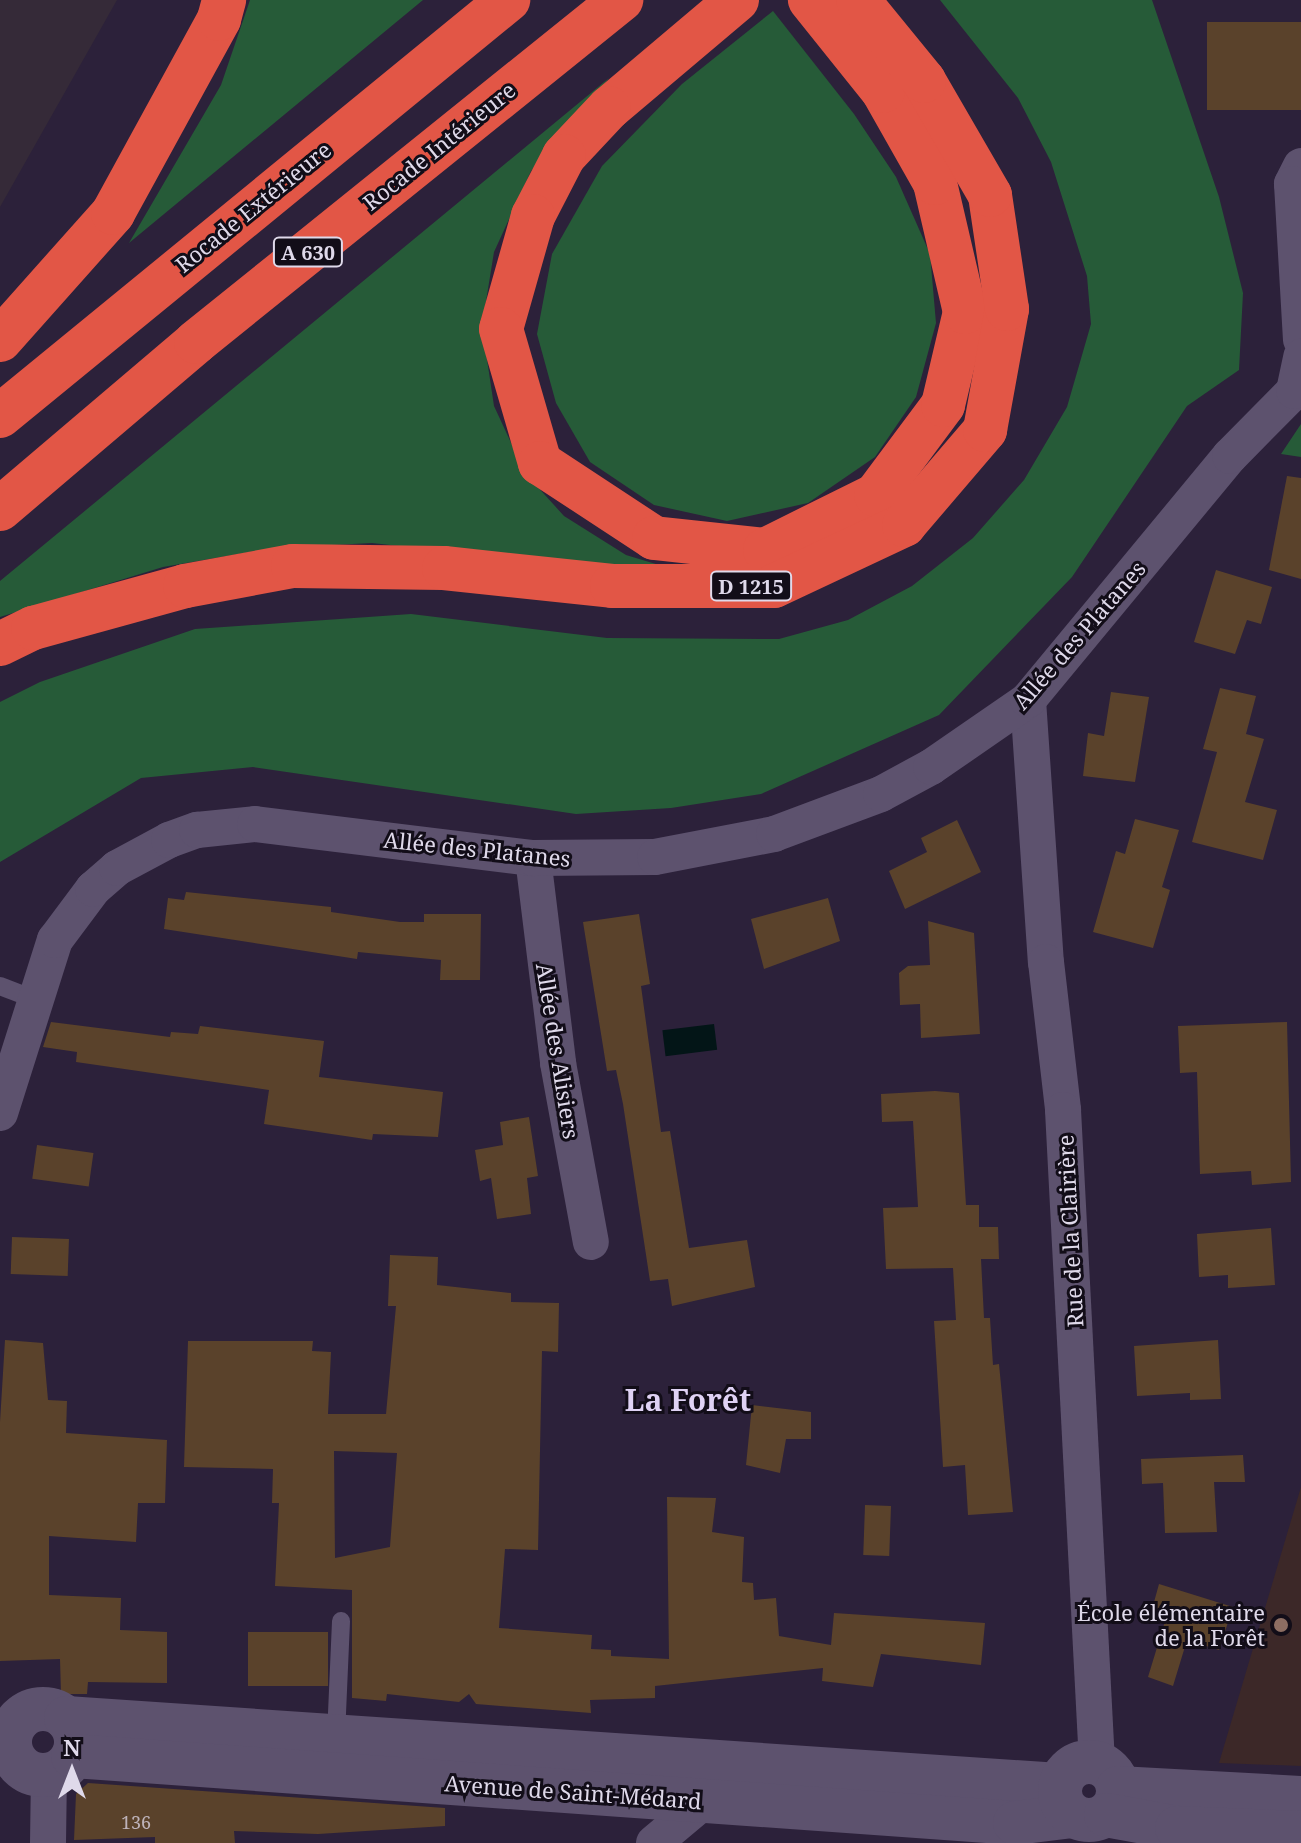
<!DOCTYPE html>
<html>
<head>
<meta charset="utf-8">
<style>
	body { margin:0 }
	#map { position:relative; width:1301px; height:1843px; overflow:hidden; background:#2c213a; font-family:"Noto Serif",serif }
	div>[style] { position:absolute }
	.industrial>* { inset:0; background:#352a38 }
	.education>* { inset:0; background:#3c2828 }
	.green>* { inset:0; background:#265b38 }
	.water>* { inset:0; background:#031517; transform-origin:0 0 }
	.building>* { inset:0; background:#5a422b; transform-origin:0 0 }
	.service>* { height:18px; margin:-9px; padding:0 9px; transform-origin:9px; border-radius:9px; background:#5d526e }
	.minor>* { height:36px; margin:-18px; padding:0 18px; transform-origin:18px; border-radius:18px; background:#5d526e }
	.secondary>* { height:44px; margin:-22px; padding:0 22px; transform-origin:22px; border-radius:22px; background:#5d526e }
	.secondary>.ring { margin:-22px; padding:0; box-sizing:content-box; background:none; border:44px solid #5d526e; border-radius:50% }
	.motorway>* { height:44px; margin:-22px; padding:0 22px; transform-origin:22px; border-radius:22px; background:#e25646 }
	.dots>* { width:22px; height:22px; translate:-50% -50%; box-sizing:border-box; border:4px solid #120d18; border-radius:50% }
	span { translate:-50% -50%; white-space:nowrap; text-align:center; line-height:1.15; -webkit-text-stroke:6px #120d18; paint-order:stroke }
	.number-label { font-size:18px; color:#beb3ba }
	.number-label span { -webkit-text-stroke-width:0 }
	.shield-label span { padding:2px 6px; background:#120d18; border:2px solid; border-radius:6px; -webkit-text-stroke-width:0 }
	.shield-label { font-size:20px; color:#dfd9ea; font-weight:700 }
	.street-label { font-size:22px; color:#dfd9ea }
	.poi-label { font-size:22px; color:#dfd9ea }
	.right { translate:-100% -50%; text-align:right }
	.district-label { font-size:30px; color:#dfd2f4; font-weight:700 }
	.north { position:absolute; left:32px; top:1731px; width:80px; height:80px; -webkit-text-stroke:6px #120d18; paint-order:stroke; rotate:0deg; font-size:22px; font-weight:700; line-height:32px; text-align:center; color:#dfd9ea }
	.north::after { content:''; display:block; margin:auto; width:28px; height:36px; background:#dfd9ea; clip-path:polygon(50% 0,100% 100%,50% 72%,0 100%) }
</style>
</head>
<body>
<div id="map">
	<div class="industrial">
		<div style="clip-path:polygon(0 0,117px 0,0 207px)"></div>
	</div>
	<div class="education">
		<div style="clip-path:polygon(1301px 1487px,1301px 1766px,1219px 1763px)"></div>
	</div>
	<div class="green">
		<div style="clip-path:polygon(250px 0,423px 0,129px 243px,221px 85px)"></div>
		<div style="clip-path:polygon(940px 0,1152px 0,1219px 197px,1243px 293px,1239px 370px,1187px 406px,1072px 577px,939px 715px,761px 794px,671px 808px,576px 814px,253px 767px,141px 778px,0 862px,0 702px,40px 682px,195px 629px,411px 614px,607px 638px,779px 639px,848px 620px,912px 586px,973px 538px,1024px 480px,1067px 407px,1091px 324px,1087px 276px,1051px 162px,1018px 98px)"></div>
		<div style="clip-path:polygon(773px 11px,854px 114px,896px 177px,930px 254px,936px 323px,916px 397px,875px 457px,808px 503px,727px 521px,654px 505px,590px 462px,556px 403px,537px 334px,552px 254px,602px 166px,682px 84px)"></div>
		<div style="clip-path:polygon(609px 78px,531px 171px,494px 252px,482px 326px,494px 406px,525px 473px,564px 516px,626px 555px,669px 568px,590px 567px,372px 543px,274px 548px,163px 567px,0 617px,0 581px)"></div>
		<div style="clip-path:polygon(1301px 424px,1301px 457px,1281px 454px)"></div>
	</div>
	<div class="water">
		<div style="left:714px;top:1024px;width:26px;height:52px;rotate:83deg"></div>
	</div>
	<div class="building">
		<div style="left:1301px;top:22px;width:88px;height:94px;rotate:90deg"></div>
		<div style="clip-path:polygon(1287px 476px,1301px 478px,1301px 579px,1269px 570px)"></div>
		<div style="clip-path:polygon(1216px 570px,1272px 587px,1261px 624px,1247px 620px,1235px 654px,1194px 642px)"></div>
		<div style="clip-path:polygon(1220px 688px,1256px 696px,1246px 734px,1264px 739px,1245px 802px,1277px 810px,1263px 860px,1192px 842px,1217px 752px,1203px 749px)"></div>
		<div style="clip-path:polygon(1111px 692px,1149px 697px,1135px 782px,1083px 776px,1088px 733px,1104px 736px)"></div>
		<div style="clip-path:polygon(1135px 819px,1179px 830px,1162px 887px,1170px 890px,1153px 948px,1093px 932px,1116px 851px,1125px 854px)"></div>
		<div style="clip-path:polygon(957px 820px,981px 872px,905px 909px,889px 871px,927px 852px,921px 838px)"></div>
		<div style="clip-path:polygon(186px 892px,331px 907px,331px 912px,400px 922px,424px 922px,424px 914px,481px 914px,480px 980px,440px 980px,441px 960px,358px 952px,357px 959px,164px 929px,168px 898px,184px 900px)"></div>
		<div style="clip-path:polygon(828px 898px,840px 941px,764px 969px,751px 919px)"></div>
		<div style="clip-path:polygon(639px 914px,650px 984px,641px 986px,661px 1132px,670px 1131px,689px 1248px,747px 1240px,755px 1287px,672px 1306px,668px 1279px,650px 1281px,623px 1104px,616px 1070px,607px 1071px,583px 922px)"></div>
		<div style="clip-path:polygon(928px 921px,974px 933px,980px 1034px,921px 1038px,920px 1004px,900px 1005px,899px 973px,908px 966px,930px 965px)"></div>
		<div style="clip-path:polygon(51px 1022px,170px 1037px,171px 1032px,198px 1034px,200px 1026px,324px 1041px,319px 1077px,443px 1092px,438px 1137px,373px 1134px,372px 1140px,264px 1124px,269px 1090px,76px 1062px,77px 1052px,43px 1047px)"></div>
		<div style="clip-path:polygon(1287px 1022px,1291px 1182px,1252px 1185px,1251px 1171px,1200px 1174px,1197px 1072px,1180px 1073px,1178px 1026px)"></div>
		<div style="clip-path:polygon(935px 1091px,959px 1093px,966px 1205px,979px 1205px,979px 1227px,998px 1227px,999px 1259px,981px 1259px,984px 1318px,990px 1318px,993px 1365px,999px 1364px,1013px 1512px,968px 1515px,965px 1465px,943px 1467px,934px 1321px,956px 1320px,953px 1268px,886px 1269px,883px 1208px,918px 1207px,913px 1121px,882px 1122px,881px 1094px)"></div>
		<div style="clip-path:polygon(529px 1117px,538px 1176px,527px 1178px,531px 1214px,497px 1219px,491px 1178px,480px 1181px,475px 1150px,503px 1145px,500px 1122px)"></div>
		<div style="left:37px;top:1145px;width:57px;height:34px;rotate:8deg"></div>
		<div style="clip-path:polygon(1271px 1228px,1275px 1285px,1228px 1288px,1228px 1275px,1199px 1277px,1197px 1234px)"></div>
		<div style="left:12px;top:1237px;width:57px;height:37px;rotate:2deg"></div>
		<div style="clip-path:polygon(evenodd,390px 1255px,438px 1257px,437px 1285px,511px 1293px,511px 1302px,559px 1303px,558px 1352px,542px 1351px,538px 1550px,505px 1549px,499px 1628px,592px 1635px,591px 1649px,611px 1650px,611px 1656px,669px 1659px,667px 1497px,716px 1498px,712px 1532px,744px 1537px,742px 1582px,753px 1583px,754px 1600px,776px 1598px,779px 1636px,831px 1645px,834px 1613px,985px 1623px,981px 1665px,881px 1654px,873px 1687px,822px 1681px,823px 1668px,655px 1686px,655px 1698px,590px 1700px,591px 1713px,476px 1704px,469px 1694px,459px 1702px,387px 1694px,386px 1701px,352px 1698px,352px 1590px,275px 1586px,279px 1503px,272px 1503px,273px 1469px,184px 1467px,188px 1341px,313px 1341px,312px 1351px,331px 1352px,328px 1414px,386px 1414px,396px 1306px,388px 1306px,390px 1255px,334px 1451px,397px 1453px,390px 1547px,335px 1558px,334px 1451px)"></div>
		<div style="clip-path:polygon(5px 1340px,43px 1343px,48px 1400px,67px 1401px,66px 1433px,167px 1440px,165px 1503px,138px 1503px,136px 1542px,49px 1536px,49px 1595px,121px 1598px,120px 1630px,167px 1632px,167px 1683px,88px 1682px,87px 1694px,61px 1694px,60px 1659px,0 1661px,0 1422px)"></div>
		<div style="clip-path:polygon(1218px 1340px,1221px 1399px,1190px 1400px,1190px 1393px,1137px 1396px,1134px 1346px)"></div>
		<div style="clip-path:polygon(752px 1405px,811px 1412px,811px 1439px,786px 1439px,780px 1473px,746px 1465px)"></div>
		<div style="clip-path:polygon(1243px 1455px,1245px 1482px,1214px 1482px,1217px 1532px,1165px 1533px,1163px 1483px,1142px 1484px,1141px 1459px)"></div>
		<div style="left:865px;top:1505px;width:26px;height:50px;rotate:2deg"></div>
		<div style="clip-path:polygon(1159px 1584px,1233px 1607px,1219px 1650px,1187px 1640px,1173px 1686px,1148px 1677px,1166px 1618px,1151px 1613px)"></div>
		<div style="left:248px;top:1632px;width:80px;height:54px"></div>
		<div style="clip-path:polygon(88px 1783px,445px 1808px,445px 1826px,318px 1834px,234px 1831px,235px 1843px,155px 1843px,155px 1837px,74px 1840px,76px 1794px)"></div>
	</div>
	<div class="service">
		<div style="left:0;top:986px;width:36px;rotate:21deg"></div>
		<div style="left:336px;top:1736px;width:115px;rotate:-87.5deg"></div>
	</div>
	<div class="minor">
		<div style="left:1301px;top:166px;width:20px;rotate:117deg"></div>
		<div style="left:1292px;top:184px;width:156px;rotate:86.7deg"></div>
		<div style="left:1028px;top:700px;width:263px;rotate:86.1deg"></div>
		<div style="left:1046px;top:962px;width:149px;rotate:83.4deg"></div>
		<div style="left:1063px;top:1110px;width:654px;rotate:87.02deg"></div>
		<div style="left:533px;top:858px;width:207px;rotate:83deg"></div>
		<div style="left:558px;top:1063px;width:182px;rotate:79.6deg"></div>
		<div style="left:0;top:1113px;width:182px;rotate:-72.4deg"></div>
		<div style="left:55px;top:940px;width:64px;rotate:-53.3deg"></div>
		<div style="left:93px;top:889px;width:32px;rotate:-41deg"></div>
		<div style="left:117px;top:868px;width:59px;rotate:-28.3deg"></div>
		<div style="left:169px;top:840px;width:30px;rotate:-20deg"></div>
		<div style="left:197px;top:830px;width:58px;rotate:-5.9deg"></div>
		<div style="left:255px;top:824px;width:280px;rotate:7deg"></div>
		<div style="left:533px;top:858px;width:122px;rotate:-0.5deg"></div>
		<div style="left:655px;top:857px;width:121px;rotate:-10.9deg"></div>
		<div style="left:774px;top:834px;width:114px;rotate:-20.5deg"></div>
		<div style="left:881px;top:794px;width:57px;rotate:-28.4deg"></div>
		<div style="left:931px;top:767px;width:118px;rotate:-34.6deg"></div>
		<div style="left:1028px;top:700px;width:317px;rotate:-50.4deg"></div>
		<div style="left:1230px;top:456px;width:91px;rotate:-45.4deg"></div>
		<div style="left:1294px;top:391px;width:35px;rotate:-78deg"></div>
		<div style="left:48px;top:1843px;width:69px;rotate:-89.2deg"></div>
		<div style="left:654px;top:1843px;width:65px;rotate:-40deg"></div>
	</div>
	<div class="secondary">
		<div class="ring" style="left:10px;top:1709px;width:22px;height:22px"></div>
		<div style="left:66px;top:1718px;width:995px;rotate:3.86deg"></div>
		<div style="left:73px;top:1756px;width:944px;rotate:4.07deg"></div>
		<div style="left:1015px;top:1823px;width:58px;rotate:-6.9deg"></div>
		<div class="ring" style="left:1060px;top:1762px;width:14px;height:14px"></div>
		<div style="left:1118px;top:1788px;width:183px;rotate:3.1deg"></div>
		<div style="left:1106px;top:1815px;width:72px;rotate:10.4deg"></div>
		<div style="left:1177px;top:1828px;width:124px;rotate:2.3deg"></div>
	</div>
	<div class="motorway">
		<div style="left:737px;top:0;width:167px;rotate:139.8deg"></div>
		<div style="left:609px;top:108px;width:66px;rotate:133.2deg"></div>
		<div style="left:564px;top:156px;width:68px;rotate:117.3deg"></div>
		<div style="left:533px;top:216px;width:117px;rotate:105.8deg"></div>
		<div style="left:501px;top:329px;width:140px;rotate:73.8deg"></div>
		<div style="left:540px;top:463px;width:136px;rotate:33.3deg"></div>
		<div style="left:654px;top:538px;width:112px;rotate:6.2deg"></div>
		<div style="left:765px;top:550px;width:124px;rotate:-26.4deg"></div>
		<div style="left:876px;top:495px;width:112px;rotate:-53.3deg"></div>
		<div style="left:943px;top:405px;width:96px;rotate:-76.7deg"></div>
		<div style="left:965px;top:312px;width:132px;rotate:-103.1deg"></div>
		<div style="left:935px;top:183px;width:106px;rotate:-119.5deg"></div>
		<div style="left:883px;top:91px;width:117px;rotate:-128.7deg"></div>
		<div style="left:0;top:340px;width:170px;rotate:-48.3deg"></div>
		<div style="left:113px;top:213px;width:221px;rotate:-61.3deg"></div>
		<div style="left:219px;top:19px;width:20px;rotate:-75deg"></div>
		<div style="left:0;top:416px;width:657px;rotate:-39.31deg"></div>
		<div style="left:0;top:509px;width:257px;rotate:-40.4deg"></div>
		<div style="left:196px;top:342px;width:546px;rotate:-38.82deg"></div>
		<div style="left:0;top:644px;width:37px;rotate:-26deg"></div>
		<div style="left:33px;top:628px;width:158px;rotate:-15.4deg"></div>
		<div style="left:185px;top:586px;width:110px;rotate:-10.5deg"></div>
		<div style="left:293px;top:566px;width:151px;rotate:0.8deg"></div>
		<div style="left:444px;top:568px;width:169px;rotate:6.1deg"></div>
		<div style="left:612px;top:586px;width:162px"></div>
		<div style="left:774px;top:586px;width:144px;rotate:-25.1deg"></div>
		<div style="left:904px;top:525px;width:125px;rotate:-49.5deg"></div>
		<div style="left:985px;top:430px;width:123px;rotate:-79.7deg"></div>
		<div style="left:1007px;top:309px;width:115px;rotate:-98.5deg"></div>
		<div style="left:990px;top:195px;width:132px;rotate:-120.1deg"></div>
		<div style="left:924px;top:81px;width:104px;rotate:-129.2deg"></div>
	</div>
	<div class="dots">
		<div style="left:1281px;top:1625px;background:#8d6e63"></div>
	</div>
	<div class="number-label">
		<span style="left:136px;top:1822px">136</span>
	</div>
	<div class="shield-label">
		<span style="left:308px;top:252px">A 630</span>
		<span style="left:751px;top:586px">D 1215</span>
	</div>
	<div class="street-label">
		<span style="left:439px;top:146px;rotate:-39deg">Rocade Intérieure</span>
		<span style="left:253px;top:207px;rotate:-39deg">Rocade Extérieure</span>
		<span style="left:1079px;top:635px;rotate:-49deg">Allée des Platanes</span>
		<span style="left:477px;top:849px;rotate:6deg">Allée des Platanes</span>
		<span style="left:558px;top:1051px;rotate:81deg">Allée des Alisiers</span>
		<span style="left:1070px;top:1231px;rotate:-93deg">Rue de la Clairière</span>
		<span style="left:573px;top:1792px;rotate:4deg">Avenue de Saint-Médard</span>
	</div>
	<div class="poi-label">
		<span class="right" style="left:1265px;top:1625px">École élémentaire<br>de la Forêt</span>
	</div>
	<div class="district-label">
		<span style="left:688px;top:1400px">La Forêt</span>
	</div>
	<div class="north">N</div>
</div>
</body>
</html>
